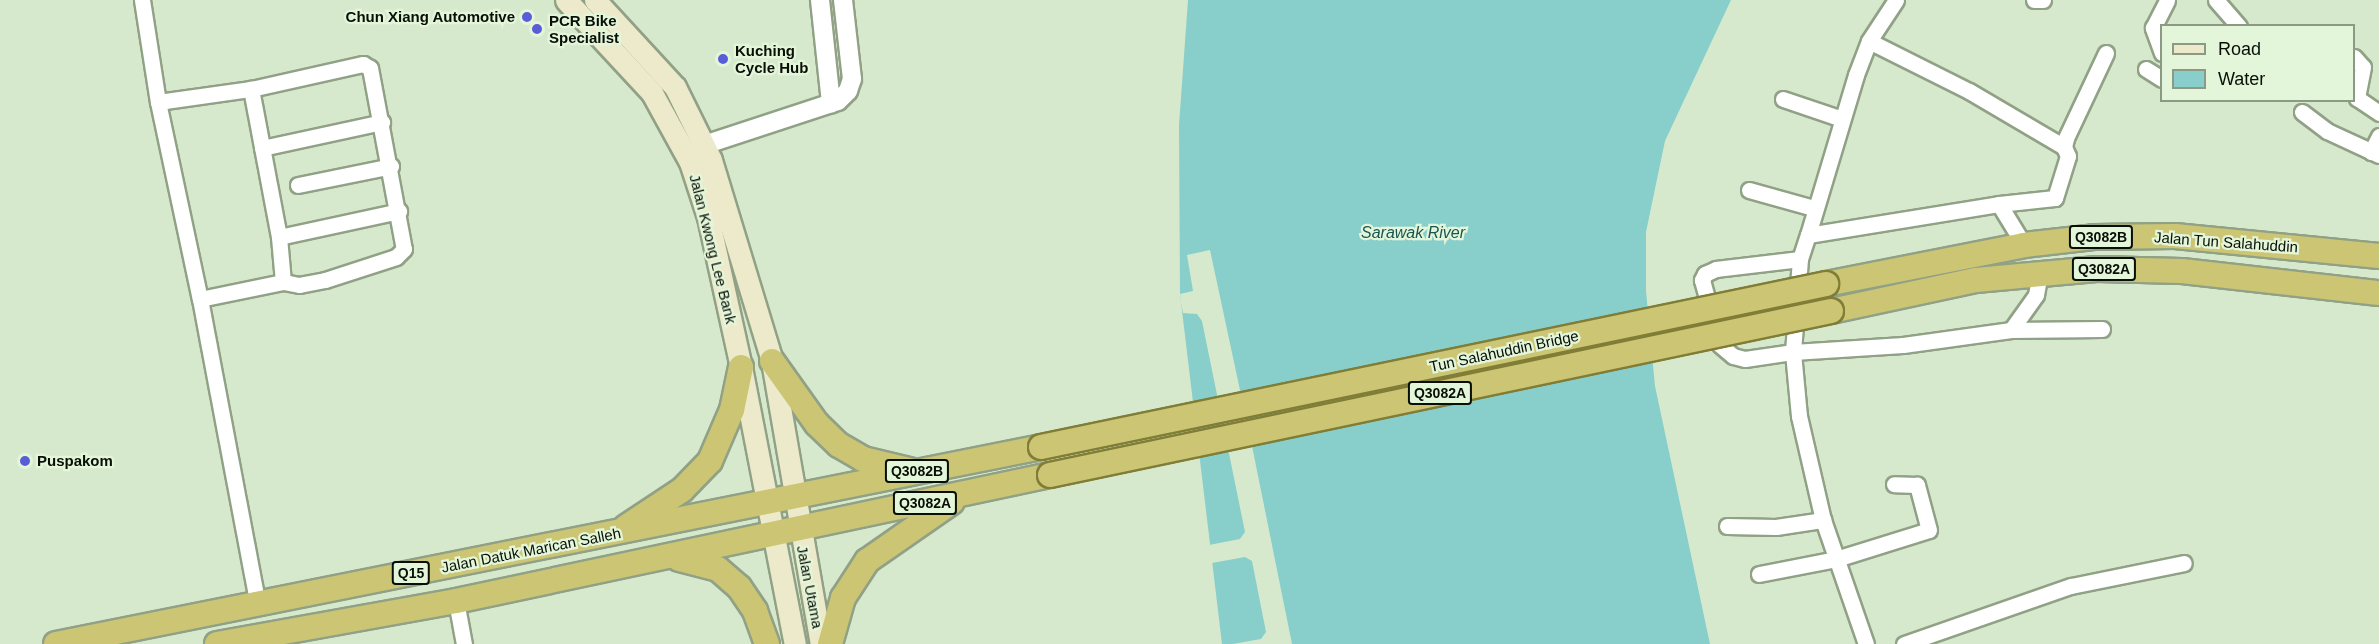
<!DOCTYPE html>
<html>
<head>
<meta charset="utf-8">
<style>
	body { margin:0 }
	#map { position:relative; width:2379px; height:644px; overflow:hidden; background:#d7e9cd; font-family:Helvetica,sans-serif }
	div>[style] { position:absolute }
	.water>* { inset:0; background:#88cfcb }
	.pier>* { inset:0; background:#d7e9cd }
	.roads { filter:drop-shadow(2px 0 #90a186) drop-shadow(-2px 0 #90a186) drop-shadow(0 2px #90a186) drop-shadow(0 -2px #90a186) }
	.minor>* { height:15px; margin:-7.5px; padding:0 7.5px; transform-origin:7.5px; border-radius:7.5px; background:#fff }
	.tertiary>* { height:18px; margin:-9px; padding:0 9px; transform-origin:9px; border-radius:9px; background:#fff }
	.secondary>* { height:21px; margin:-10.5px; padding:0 10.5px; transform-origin:10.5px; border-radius:10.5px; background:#eceacb }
	.trunk>* { height:24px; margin:-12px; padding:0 12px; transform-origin:12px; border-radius:12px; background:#ccc674 }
	.bridges { filter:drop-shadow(2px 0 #807d37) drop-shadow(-2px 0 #807d37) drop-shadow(0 2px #807d37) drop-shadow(0 -2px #807d37) }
	.trunk-bridge>* { height:24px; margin:-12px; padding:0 12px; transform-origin:12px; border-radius:12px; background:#ccc674 }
	.dots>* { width:16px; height:16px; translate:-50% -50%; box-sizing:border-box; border:3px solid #e4f6da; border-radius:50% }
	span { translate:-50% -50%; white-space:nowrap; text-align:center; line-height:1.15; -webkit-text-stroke:4.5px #e4f6da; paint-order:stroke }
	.shield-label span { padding:2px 4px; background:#e4f6da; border:2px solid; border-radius:4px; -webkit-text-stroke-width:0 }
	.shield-label { font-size:14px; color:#090f06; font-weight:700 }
	.poi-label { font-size:15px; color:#090f06; font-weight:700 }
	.right { translate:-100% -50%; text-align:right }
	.left { translate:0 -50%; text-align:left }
	.street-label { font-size:15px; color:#090f06 }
	.water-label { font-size:16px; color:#195553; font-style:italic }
	.legend { position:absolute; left:2160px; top:24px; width:195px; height:78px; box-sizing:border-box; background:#e4f6da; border:2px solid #8c9a85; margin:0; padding:8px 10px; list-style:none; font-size:18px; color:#090f06 }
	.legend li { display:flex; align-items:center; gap:12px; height:30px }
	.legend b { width:30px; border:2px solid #8c9a85 }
</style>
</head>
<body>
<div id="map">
	<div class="water">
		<div style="clip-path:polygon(1188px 0,1731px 0,1665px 141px,1646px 232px,1646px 291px,1655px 386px,1710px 644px,1222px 644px,1180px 294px,1179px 125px)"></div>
	</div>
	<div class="pier">
		<div style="clip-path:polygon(1210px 250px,1253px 451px,1292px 644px,1233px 644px,1261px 639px,1266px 632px,1252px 561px,1245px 557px,1212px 563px,1209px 545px,1240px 539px,1245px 532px,1202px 321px,1197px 314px,1183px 313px,1181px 303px,1180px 294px,1193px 291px,1187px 255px)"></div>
	</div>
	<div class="roads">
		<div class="minor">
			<div style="left:142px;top:0;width:103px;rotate:81.1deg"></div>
			<div style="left:158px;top:102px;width:201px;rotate:78deg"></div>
			<div style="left:200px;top:299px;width:308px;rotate:79.3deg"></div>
			<div style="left:1896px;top:0;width:49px;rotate:123.4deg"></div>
			<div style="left:1869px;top:41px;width:36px;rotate:111deg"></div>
			<div style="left:1856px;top:75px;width:167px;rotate:106.7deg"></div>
			<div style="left:1808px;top:235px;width:193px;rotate:-9.2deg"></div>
			<div style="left:1999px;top:204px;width:48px;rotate:58.6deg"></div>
			<div style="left:2034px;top:0;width:9px"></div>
			<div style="left:2216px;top:0;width:35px;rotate:49deg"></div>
			<div style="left:1869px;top:41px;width:112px;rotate:26.6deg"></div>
			<div style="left:1969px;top:91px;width:110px;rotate:30.5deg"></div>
			<div style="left:2162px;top:53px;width:27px;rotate:-110deg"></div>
			<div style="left:2153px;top:28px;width:31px;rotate:-63deg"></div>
			<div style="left:2354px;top:57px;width:13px;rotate:48deg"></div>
			<div style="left:2363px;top:67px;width:32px;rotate:101deg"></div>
			<div style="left:2357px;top:98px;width:27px;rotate:34deg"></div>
			<div style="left:2146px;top:69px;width:19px;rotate:32deg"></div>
			<div style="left:1783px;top:99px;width:62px;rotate:18.7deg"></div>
			<div style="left:158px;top:102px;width:94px;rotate:-8deg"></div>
			<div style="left:251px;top:89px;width:115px;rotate:-12.6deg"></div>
			<div style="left:363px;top:64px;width:8px;rotate:30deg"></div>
			<div style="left:370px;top:68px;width:184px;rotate:79.4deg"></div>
			<div style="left:404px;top:249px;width:11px;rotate:135deg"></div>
			<div style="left:396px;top:257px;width:75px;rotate:162.1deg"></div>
			<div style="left:325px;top:280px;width:26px;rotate:169deg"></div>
			<div style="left:299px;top:285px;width:16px;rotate:-169deg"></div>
			<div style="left:2302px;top:112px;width:31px;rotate:37deg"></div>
			<div style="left:2327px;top:131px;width:57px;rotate:24.8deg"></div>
			<div style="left:262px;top:148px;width:123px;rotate:-12.2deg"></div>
			<div style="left:2371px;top:152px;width:18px;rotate:-63deg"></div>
			<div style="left:298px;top:185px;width:95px;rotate:-11.5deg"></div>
			<div style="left:1749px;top:190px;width:67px;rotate:15.5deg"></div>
			<div style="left:1999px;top:204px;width:56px;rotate:-6.1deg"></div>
			<div style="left:2055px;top:198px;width:44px;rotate:-72.8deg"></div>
			<div style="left:2068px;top:156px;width:10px;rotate:-114deg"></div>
			<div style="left:2064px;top:147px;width:9px;rotate:-77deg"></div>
			<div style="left:2066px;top:138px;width:94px;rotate:-64.8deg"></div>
			<div style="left:279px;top:237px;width:123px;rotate:-12.2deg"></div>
			<div style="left:1800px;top:259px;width:85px;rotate:173.2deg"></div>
			<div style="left:1716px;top:269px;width:12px;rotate:156deg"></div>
			<div style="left:1705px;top:274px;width:7px;rotate:117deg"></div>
			<div style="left:1702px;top:280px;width:67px;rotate:74.5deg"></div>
			<div style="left:1720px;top:345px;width:17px;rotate:40deg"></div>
			<div style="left:1733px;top:356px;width:12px;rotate:14deg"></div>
			<div style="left:1745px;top:359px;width:49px;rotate:-8.3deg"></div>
			<div style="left:1793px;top:352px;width:93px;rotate:-85.7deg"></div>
			<div style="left:1800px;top:259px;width:25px;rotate:-72deg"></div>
			<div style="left:200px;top:299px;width:85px;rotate:-11.6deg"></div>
			<div style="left:283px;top:282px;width:45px;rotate:-95.1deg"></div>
			<div style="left:279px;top:237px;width:151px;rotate:-100.7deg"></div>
			<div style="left:2011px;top:330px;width:43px;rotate:-54.5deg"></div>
			<div style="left:2036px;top:295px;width:23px;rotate:-80deg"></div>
			<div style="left:1727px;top:526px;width:49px;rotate:1.2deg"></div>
			<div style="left:1776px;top:527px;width:48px;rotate:-8.5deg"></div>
			<div style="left:1759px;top:574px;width:78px;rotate:-11deg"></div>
			<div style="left:1836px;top:559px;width:97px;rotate:-17.3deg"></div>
			<div style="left:1929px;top:530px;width:47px;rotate:-104.9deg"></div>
			<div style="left:1917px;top:485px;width:23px;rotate:-178deg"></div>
			<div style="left:456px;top:601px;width:44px;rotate:79.5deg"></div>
			<div style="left:1866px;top:644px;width:131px;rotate:-109.1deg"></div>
			<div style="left:1823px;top:520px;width:107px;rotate:-103deg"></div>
			<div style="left:1799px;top:416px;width:64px;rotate:-95.4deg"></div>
			<div style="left:1793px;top:352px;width:110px;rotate:-3.6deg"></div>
			<div style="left:1903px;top:345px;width:109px;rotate:-7.9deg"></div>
			<div style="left:2011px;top:330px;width:91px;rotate:-0.6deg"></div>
			<div style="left:1904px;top:644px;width:177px;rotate:-19.2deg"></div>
			<div style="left:2071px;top:586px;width:115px;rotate:-11.5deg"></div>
		</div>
		<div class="tertiary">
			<div style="left:820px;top:0;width:104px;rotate:83.9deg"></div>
			<div style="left:704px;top:145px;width:141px;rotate:-18.2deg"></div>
			<div style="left:838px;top:101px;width:14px;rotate:-45deg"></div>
			<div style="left:848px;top:91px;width:13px;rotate:-72deg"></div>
			<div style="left:852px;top:79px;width:80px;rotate:-96.5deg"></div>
		</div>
		<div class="secondary">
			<div style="left:566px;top:0;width:127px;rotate:47.2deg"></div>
			<div style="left:652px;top:93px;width:79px;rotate:61.2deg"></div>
			<div style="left:690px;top:162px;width:58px;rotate:71.9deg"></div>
			<div style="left:708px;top:217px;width:154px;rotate:77.6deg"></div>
			<div style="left:741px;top:367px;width:282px;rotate:79deg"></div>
			<div style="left:595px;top:0;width:118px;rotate:47.4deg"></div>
			<div style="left:675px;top:87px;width:81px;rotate:63.7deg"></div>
			<div style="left:711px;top:160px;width:210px;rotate:73.1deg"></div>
			<div style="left:772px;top:361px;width:287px;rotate:80.2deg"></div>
		</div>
		<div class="trunk">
			<div style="left:1826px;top:284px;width:202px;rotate:-11.1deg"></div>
			<div style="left:2024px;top:245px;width:70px;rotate:-6.5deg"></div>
			<div style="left:2094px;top:237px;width:81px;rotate:-0.7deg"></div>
			<div style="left:2175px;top:236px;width:205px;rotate:5.6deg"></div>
			<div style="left:1831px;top:311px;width:148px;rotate:-12.1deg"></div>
			<div style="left:1976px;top:280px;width:121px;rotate:-5.2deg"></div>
			<div style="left:2097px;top:269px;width:85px;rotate:1.3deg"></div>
			<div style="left:2182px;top:271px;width:198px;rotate:6.4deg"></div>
			<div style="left:772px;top:361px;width:77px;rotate:54.5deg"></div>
			<div style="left:817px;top:424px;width:30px;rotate:44deg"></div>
			<div style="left:839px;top:445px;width:28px;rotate:30deg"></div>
			<div style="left:863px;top:459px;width:47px;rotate:13.4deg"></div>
			<div style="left:626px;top:527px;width:67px;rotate:-33.5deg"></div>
			<div style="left:682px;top:490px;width:40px;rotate:-46deg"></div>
			<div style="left:710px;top:461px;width:56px;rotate:-66.7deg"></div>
			<div style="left:732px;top:410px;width:44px;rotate:-78.2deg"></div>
			<div style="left:679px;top:559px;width:40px;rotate:14.4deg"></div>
			<div style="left:718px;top:569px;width:28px;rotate:41deg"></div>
			<div style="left:739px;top:587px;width:29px;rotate:56deg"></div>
			<div style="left:755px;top:611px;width:35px;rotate:70deg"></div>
			<div style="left:56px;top:644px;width:1005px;rotate:-11.31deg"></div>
			<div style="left:217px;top:644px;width:243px;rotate:-10.2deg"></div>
			<div style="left:456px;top:601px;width:607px;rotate:-11.98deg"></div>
			<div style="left:830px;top:644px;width:48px;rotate:-74.2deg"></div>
			<div style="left:843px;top:598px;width:44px;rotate:-57deg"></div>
			<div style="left:867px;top:561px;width:103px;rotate:-34.8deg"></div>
		</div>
	</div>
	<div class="bridges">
		<div class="trunk-bridge">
			<div style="left:1041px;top:447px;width:802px;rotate:-11.73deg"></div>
			<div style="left:1050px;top:475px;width:798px;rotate:-11.86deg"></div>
		</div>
	</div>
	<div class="dots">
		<div style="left:527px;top:17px;background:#585ed5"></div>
		<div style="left:537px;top:29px;background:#585ed5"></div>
		<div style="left:723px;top:59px;background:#585ed5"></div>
		<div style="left:25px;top:461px;background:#585ed5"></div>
	</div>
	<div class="shield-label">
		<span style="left:2101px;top:237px">Q3082B</span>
		<span style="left:2104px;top:269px">Q3082A</span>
		<span style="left:1440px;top:393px">Q3082A</span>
		<span style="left:917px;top:471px">Q3082B</span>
		<span style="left:925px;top:503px">Q3082A</span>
		<span style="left:411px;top:573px">Q15</span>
	</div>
	<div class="poi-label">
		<span class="right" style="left:515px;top:17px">Chun Xiang Automotive</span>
		<span class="left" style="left:549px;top:29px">PCR Bike<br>Specialist</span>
		<span class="left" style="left:735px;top:59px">Kuching<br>Cycle Hub</span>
		<span class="left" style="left:37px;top:461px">Puspakom</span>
	</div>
	<div class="street-label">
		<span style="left:2226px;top:242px;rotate:4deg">Jalan Tun Salahuddin</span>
		<span style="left:713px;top:249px;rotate:76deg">Jalan Kwong Lee Bank</span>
		<span style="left:1504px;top:351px;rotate:-12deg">Tun Salahuddin Bridge</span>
		<span style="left:531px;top:550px;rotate:-11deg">Jalan Datuk Marican Salleh</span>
		<span style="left:810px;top:587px;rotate:79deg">Jalan Utama</span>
	</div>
	<div class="water-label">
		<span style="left:1413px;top:233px">Sarawak River</span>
	</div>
	<ul class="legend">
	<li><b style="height:8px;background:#eceacb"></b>Road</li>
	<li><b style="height:16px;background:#88cfcb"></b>Water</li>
	</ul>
</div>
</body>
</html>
